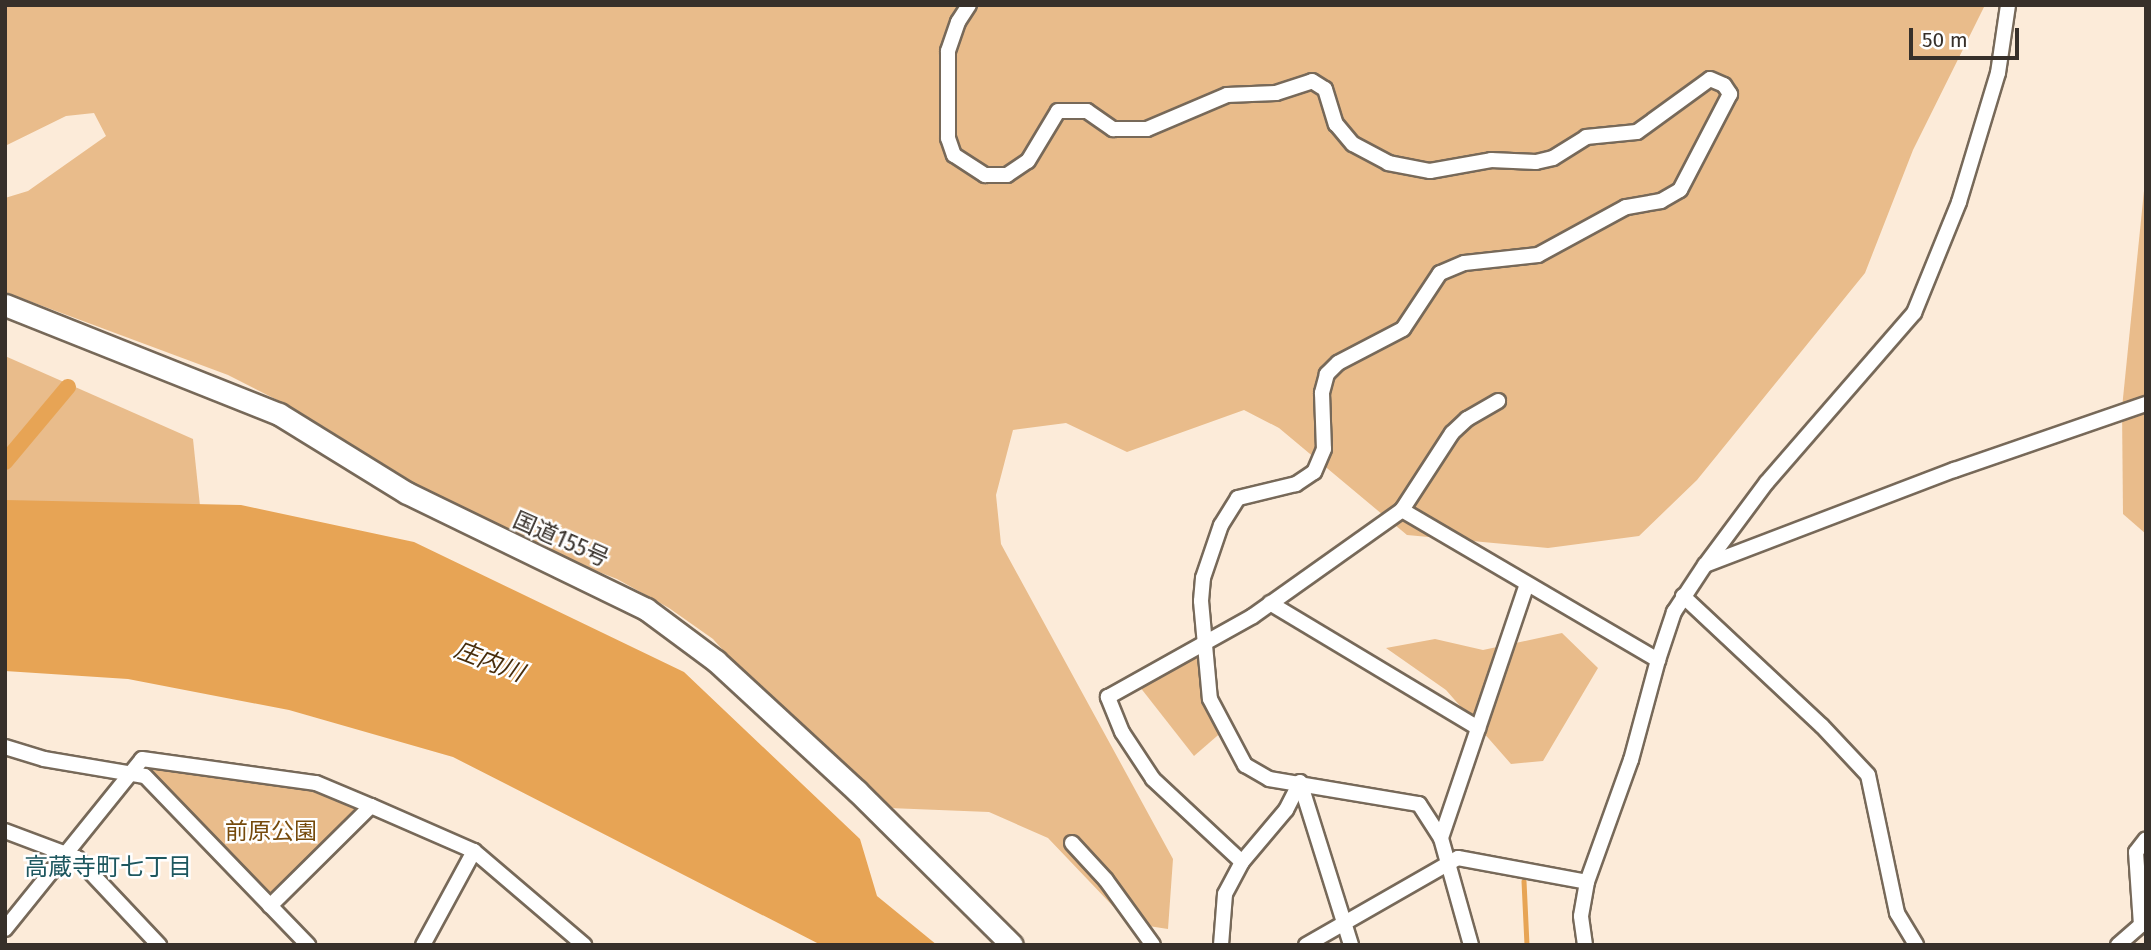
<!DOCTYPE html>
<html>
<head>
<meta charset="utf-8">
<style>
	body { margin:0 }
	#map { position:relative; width:2151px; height:950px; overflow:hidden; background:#fcebd9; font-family:"Fira Sans","Noto Sans JP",sans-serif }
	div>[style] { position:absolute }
	.green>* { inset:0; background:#e9bc8b }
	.water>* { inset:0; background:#e7a455 }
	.stream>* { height:4.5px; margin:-2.25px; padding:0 2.25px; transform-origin:2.25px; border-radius:2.25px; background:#e7a455 }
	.canal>* { height:16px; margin:-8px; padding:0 8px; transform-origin:8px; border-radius:8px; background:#e7a455 }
	.roads { filter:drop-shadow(2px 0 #776959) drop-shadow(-2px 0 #776959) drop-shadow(0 2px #776959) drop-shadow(0 -2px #776959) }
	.minor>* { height:14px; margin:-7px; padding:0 7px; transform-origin:7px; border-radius:7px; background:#fff }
	.highway>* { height:21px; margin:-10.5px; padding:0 10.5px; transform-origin:10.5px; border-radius:10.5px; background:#fff }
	span { translate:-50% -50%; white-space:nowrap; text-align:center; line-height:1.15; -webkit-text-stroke:5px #fff; paint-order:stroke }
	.street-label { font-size:23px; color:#37302a }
	.park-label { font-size:23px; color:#754a0c }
	.water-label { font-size:24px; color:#482d0b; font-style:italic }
	.neighbourhood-label { font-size:24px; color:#1d575f }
	.frame { position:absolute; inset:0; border:7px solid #37302a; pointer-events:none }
	.scale { position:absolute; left:1909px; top:28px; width:110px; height:32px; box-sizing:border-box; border:4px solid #37302a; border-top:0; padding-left:9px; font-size:21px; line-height:24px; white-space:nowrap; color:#37302a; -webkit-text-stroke:5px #fff; paint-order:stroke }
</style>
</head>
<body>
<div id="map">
	<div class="green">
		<div style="clip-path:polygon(5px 5px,1985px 5px,1913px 150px,1865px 273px,1697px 480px,1639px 536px,1548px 548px,1407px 535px,1279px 428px,1244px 410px,1127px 452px,1066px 423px,1013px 430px,996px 495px,1001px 544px,1173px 859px,1168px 929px,1129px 923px,1048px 838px,989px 812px,889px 808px,788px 723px,713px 639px,669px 608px,617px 579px,524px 543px,442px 500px,295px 409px,228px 375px,5px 292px,5px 198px,28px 191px,106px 136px,94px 113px,66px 116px,5px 146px)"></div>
		<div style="clip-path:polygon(2146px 171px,2146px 534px,2123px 514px,2122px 408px)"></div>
		<div style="clip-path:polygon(5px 356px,193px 439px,202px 525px,5px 597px)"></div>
		<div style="clip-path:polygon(1562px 633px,1598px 668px,1543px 761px,1511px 764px,1446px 690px,1386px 648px,1435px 639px,1483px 650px)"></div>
		<div style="clip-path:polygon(1204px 644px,1224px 730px,1194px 756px,1136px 682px)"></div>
		<div style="clip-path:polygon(152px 766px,313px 789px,355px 806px,356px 812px,273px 894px,265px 892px,150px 772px)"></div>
	</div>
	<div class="water">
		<div style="clip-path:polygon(5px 500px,241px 505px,414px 542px,684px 672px,860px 839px,877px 896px,937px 945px,821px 945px,453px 757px,289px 710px,128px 679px,5px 671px)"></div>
	</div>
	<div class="stream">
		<div style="left:1524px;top:881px;width:64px;rotate:87.3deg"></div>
	</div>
	<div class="canal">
		<div style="left:5px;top:462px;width:98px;rotate:-50deg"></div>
	</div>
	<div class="roads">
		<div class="minor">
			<div style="left:969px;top:5px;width:20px;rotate:123deg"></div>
			<div style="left:958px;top:22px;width:31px;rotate:109deg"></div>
			<div style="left:948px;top:51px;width:87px;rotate:90deg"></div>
			<div style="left:948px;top:138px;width:18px;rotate:71deg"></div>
			<div style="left:954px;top:155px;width:37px;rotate:33deg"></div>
			<div style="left:985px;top:175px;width:22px"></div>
			<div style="left:1007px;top:175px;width:25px;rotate:-34deg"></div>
			<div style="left:1028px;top:161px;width:58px;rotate:-59deg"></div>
			<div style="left:1058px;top:111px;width:29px"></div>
			<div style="left:1087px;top:111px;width:32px;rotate:35deg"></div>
			<div style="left:1113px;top:129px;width:34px"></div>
			<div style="left:1147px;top:129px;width:87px;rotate:-23deg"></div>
			<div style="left:1227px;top:95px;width:49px;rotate:-2.3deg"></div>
			<div style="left:1276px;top:93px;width:38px;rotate:-18deg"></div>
			<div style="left:1312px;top:81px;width:15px;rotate:32deg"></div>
			<div style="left:1325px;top:89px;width:37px;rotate:73deg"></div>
			<div style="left:1336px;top:124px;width:26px;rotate:50deg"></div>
			<div style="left:1353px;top:144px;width:40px;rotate:28deg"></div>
			<div style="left:1388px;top:163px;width:43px;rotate:10.8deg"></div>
			<div style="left:1430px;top:171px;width:62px;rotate:-10.2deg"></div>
			<div style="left:1491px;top:160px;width:45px;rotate:2.5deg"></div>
			<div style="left:1536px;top:162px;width:17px;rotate:-13deg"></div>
			<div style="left:1553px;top:158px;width:39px;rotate:-32deg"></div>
			<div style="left:1586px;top:137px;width:51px;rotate:-5.6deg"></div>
			<div style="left:1637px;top:132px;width:90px;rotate:-36deg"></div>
			<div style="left:1710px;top:79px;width:15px;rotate:23deg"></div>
			<div style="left:1724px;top:85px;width:11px;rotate:56deg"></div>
			<div style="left:1730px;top:94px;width:108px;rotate:117.5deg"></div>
			<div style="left:1680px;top:190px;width:22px;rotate:150deg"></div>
			<div style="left:1661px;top:201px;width:36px;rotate:170deg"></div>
			<div style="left:1626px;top:207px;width:100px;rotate:151.4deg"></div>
			<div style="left:1538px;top:255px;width:74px;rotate:173.8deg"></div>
			<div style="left:1464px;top:263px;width:26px;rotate:157deg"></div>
			<div style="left:1440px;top:273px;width:67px;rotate:123.5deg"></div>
			<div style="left:1403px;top:329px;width:73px;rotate:152.4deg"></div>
			<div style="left:1338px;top:363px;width:16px;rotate:135deg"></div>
			<div style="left:1327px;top:374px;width:20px;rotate:105deg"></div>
			<div style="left:1322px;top:393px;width:56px;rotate:88deg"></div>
			<div style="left:1324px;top:449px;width:25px;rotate:113deg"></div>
			<div style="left:1314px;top:472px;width:22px;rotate:146deg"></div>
			<div style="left:1296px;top:484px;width:60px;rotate:166.4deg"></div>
			<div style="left:1238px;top:498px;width:32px;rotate:122deg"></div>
			<div style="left:1221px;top:525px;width:56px;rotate:108.8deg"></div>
			<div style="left:1203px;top:578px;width:23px;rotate:95deg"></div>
			<div style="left:1201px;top:601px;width:98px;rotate:84.8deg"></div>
			<div style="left:1210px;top:699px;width:75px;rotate:62.1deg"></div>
			<div style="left:1245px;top:765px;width:28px;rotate:30deg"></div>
			<div style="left:1269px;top:779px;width:152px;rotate:9.5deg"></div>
			<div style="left:1419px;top:804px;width:40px;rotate:57.1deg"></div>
			<div style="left:1402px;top:510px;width:297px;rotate:30.4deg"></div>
			<div style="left:1706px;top:564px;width:102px;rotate:-53.4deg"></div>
			<div style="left:1767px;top:482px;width:224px;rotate:-49deg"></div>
			<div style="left:1914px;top:313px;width:120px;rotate:-67.9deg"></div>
			<div style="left:1959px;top:202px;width:135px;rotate:-73.2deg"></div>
			<div style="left:1998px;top:73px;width:69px;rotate:-81.6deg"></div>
			<div style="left:1683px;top:596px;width:190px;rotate:43.1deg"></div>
			<div style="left:1822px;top:726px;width:67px;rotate:46.8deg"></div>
			<div style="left:1868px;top:775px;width:141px;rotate:78.1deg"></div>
			<div style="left:1897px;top:913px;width:37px;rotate:59deg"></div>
			<div style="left:1270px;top:603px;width:243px;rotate:31deg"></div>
			<div style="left:5px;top:747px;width:41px;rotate:17.1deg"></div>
			<div style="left:44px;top:759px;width:102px;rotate:9.6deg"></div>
			<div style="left:145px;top:776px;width:235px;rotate:46deg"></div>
			<div style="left:1300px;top:782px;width:171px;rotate:72.6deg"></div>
			<div style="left:5px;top:831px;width:77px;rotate:20.6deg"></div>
			<div style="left:77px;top:858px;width:120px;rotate:46.7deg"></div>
			<div style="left:1072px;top:843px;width:50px;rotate:47.4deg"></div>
			<div style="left:1106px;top:880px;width:80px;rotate:54.1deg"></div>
			<div style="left:1242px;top:862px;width:122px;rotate:-137deg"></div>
			<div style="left:1153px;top:779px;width:56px;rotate:-123.4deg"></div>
			<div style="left:1122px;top:732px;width:38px;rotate:-112deg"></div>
			<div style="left:1108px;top:697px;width:166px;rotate:-29.2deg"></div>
			<div style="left:1253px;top:616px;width:183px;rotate:-35.4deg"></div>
			<div style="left:1402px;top:510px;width:92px;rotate:-57deg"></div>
			<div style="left:1452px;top:433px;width:21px;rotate:-43deg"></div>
			<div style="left:1467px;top:419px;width:36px;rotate:-30deg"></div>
			<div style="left:270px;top:906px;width:142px;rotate:-44.7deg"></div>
			<div style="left:371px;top:806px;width:112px;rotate:23.6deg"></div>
			<div style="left:474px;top:851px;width:145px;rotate:40.5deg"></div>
			<div style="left:5px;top:929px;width:218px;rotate:-51.1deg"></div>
			<div style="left:142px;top:759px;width:176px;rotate:7.9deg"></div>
			<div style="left:316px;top:783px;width:60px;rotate:22.7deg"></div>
			<div style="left:423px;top:945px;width:107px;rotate:-61.5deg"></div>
			<div style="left:1221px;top:945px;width:51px;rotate:-85.5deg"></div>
			<div style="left:1225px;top:894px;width:36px;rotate:-62deg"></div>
			<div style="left:1242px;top:862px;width:68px;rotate:-49.8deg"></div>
			<div style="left:1286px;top:810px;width:31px;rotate:-63deg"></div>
			<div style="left:1306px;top:945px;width:175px;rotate:-29.8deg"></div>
			<div style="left:1458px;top:858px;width:131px;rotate:10.5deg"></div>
			<div style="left:1471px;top:945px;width:111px;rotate:-105.7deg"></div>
			<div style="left:1441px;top:838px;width:268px;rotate:-71.3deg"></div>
			<div style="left:1585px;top:945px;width:29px;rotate:-98deg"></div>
			<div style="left:1581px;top:916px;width:35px;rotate:-80deg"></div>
			<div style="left:1587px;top:882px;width:130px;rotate:-70.2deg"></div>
			<div style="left:1631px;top:760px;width:104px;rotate:-74.9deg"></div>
			<div style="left:1658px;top:660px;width:51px;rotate:-71.6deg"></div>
			<div style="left:1674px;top:612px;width:56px;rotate:-56.6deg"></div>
			<div style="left:1705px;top:565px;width:267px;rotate:-20.9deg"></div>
			<div style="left:1954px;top:470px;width:203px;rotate:-19deg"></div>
			<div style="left:2118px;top:945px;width:30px;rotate:-41deg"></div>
			<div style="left:2141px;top:925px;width:73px;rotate:-93.9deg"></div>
			<div style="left:2136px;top:852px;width:16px;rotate:-52deg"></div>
		</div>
		<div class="highway">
			<div style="left:5px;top:305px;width:295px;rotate:21.7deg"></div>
			<div style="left:279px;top:414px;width:150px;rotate:31.7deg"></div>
			<div style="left:407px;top:493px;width:266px;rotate:25.9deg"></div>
			<div style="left:646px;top:609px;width:87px;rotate:36.6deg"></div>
			<div style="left:716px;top:661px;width:192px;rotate:42.7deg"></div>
			<div style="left:857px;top:791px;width:218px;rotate:44.8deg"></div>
		</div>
	</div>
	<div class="street-label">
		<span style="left:561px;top:539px;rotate:24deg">国道155号</span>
	</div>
	<div class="park-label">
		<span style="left:271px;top:831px">前原公園</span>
	</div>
	<div class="water-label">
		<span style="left:489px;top:662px;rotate:21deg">庄内川</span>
	</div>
	<div class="neighbourhood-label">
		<span style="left:108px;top:868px">高蔵寺町七丁目</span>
	</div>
	<div class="frame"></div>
	<div class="scale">50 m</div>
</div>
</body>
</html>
